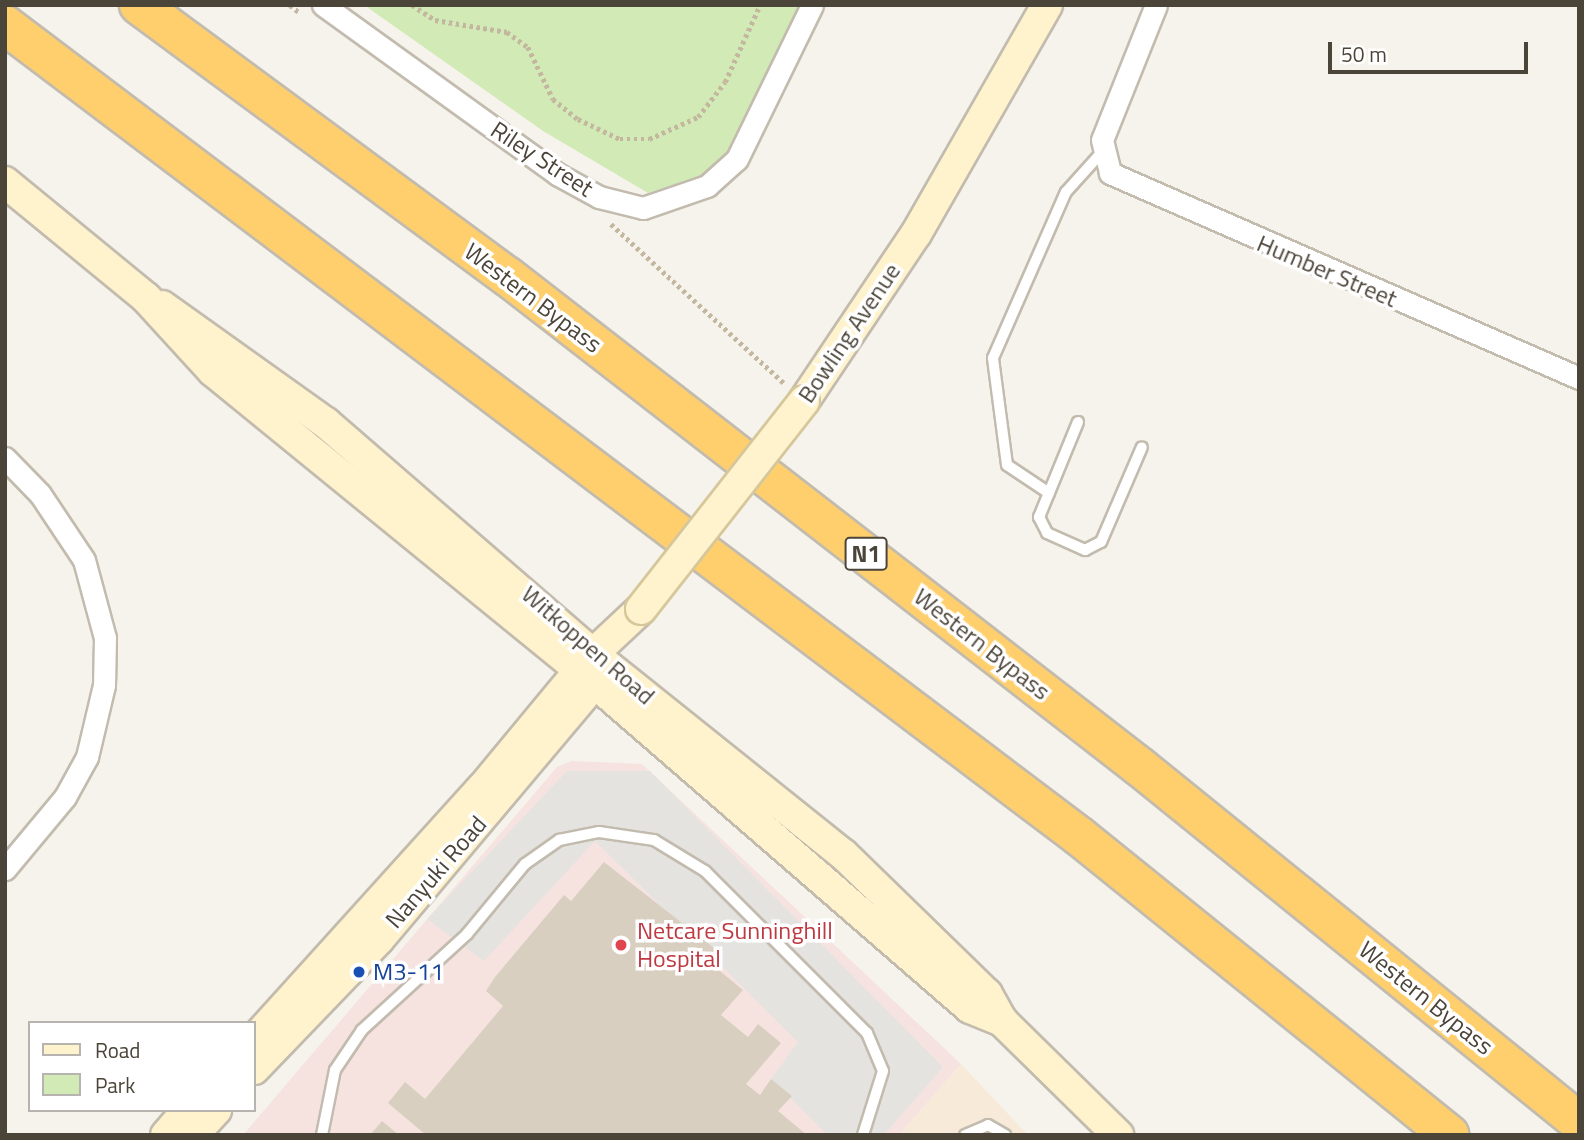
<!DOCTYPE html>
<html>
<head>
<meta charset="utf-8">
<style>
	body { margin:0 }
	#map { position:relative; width:1584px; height:1140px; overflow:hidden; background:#f6f3ec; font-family:"Titillium Web",sans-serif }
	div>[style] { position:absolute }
	.commercial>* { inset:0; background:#f7ead8 }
	.medical>* { inset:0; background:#f6e3e0 }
	.green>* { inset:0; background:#d2eab5 }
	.parking>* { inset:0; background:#e5e3e0 }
	.building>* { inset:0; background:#d8cfc1 }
	.path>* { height:4.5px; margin-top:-2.25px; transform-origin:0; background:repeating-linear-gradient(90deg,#c4b79f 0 3.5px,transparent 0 7px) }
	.roads { filter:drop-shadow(2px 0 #c2bbae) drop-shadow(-2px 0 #c2bbae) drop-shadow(0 2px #c2bbae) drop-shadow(0 -2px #c2bbae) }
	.service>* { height:10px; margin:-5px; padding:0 5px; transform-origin:5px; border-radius:5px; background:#fff }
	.minor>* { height:21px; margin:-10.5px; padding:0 10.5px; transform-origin:10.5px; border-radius:10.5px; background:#fff }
	.secondary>* { height:30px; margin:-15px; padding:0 15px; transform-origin:15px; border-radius:15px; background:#fff3cd }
	.motorway>* { height:38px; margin:-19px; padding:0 19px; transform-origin:19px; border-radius:19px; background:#ffcf6e }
	.bridges { filter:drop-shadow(2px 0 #d6c79b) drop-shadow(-2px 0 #d6c79b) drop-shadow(0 2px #d6c79b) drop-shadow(0 -2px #d6c79b) }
	.secondary-bridge>* { height:30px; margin:-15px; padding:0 15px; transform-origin:15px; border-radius:15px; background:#fff3cd }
	.dots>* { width:19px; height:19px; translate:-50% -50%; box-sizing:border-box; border:4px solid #fff; border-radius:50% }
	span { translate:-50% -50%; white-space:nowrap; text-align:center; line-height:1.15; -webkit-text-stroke:7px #fff; paint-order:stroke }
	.shield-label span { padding:2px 5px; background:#fff; border:2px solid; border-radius:5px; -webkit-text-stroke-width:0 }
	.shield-label { font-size:23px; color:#4b4439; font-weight:700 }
	.street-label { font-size:24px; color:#4b4439 }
	.health-label { font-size:24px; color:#be3a42 }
	.left { translate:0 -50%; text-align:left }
	.transit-label { font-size:24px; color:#164399 }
	.frame { position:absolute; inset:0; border:7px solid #4b4439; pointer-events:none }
	.legend { position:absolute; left:28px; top:1021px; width:228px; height:91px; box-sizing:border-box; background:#fff; border:2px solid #b7b4b0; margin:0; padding:9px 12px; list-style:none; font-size:21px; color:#4b4439 }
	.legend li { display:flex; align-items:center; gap:14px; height:35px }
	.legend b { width:35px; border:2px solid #b7b4b0 }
	.scale { position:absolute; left:1328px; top:42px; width:200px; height:32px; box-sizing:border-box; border:4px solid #4b4439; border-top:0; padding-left:9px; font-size:21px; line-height:24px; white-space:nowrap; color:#4b4439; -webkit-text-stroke:5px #fff; paint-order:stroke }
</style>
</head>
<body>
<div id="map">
	<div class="commercial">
		<div style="clip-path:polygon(961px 1064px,1028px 1135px,899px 1135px)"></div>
	</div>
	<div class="medical">
		<div style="clip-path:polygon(572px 761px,642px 764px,961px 1064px,899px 1135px,243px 1135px,557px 767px)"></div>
	</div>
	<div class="green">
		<div style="clip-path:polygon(364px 5px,800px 5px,728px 167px,648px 193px,543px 131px)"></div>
	</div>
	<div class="parking">
		<div style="clip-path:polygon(567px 771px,650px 771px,943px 1067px,884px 1135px,828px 1135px,771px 1079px,798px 1042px,595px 841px,484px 961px,427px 919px)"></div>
	</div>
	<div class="building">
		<div style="clip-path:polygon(604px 862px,718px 951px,709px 962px,743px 990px,721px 1015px,748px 1037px,758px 1024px,781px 1043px,746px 1084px,760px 1095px,771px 1079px,792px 1096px,778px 1111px,807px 1135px,426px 1135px,388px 1103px,405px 1082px,425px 1099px,503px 1006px,486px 991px,495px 977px,564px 895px,571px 901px)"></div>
		<div style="clip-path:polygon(382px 1121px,399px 1135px,370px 1135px)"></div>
	</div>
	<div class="path">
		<div style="left:290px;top:5px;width:13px;rotate:39deg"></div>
		<div style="left:412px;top:5px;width:27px;rotate:33deg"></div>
		<div style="left:435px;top:20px;width:73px;rotate:9.5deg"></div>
		<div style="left:507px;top:32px;width:26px;rotate:36deg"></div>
		<div style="left:528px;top:47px;width:58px;rotate:64.3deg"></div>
		<div style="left:553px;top:99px;width:32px;rotate:39deg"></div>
		<div style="left:578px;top:119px;width:47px;rotate:25.5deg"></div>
		<div style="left:620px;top:139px;width:29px"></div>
		<div style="left:649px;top:139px;width:54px;rotate:-24.2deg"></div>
		<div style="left:698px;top:117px;width:44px;rotate:-52.4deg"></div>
		<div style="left:725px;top:82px;width:85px;rotate:-65.6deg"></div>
		<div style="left:611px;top:224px;width:236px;rotate:42.6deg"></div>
	</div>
	<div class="roads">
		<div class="service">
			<div style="left:1078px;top:422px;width:103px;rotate:112.3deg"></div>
			<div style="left:1039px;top:517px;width:18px;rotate:63deg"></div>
			<div style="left:1047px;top:533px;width:42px;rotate:24.1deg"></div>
			<div style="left:1085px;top:550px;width:18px;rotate:-27deg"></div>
			<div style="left:1101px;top:542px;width:103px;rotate:-66.7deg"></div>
			<div style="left:1049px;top:493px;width:50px;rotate:-146.3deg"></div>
			<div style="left:1007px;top:465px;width:108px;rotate:-97.5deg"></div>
			<div style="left:993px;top:358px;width:181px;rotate:-66.3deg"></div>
			<div style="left:1066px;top:192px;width:54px;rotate:-48deg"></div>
			<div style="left:322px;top:1135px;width:66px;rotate:-78.7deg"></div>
			<div style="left:335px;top:1070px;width:48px;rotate:-56deg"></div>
			<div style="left:362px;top:1030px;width:142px;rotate:-42.4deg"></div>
			<div style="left:467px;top:934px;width:91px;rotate:-50.4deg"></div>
			<div style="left:525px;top:864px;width:42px;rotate:-35.2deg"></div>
			<div style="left:559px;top:840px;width:41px;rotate:-11.3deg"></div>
			<div style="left:599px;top:832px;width:56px;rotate:8.3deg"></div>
			<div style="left:654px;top:840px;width:60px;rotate:31.3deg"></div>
			<div style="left:705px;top:871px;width:229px;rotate:45deg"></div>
			<div style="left:867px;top:1033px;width:41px;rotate:67.2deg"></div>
			<div style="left:883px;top:1071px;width:67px;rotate:107.4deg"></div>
			<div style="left:965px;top:1135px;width:25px;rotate:-23deg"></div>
			<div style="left:988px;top:1125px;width:20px;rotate:30deg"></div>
		</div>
		<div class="minor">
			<div style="left:323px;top:5px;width:289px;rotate:35.8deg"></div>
			<div style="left:557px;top:174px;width:48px;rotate:28.7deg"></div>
			<div style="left:599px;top:197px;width:45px;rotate:14deg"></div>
			<div style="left:643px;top:208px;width:68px;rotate:-19deg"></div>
			<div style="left:707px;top:186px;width:40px;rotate:-42deg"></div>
			<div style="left:737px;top:159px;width:171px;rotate:-64deg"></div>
			<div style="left:1156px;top:5px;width:145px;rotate:111.8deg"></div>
			<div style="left:1102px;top:140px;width:34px;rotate:76deg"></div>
			<div style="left:1110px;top:173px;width:512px;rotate:23.61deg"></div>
			<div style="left:5px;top:458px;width:50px;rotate:45.8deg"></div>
			<div style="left:40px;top:494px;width:79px;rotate:56.3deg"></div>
			<div style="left:84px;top:560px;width:81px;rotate:74.9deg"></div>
			<div style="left:105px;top:638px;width:47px;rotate:91.2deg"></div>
			<div style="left:104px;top:685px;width:74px;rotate:103.3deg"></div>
			<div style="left:87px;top:757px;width:46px;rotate:118.8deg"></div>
			<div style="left:65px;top:797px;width:94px;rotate:129.8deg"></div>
		</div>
		<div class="secondary">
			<div style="left:5px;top:182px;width:183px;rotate:39.4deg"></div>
			<div style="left:146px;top:298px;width:99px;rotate:47.5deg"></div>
			<div style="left:213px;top:371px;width:473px;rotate:39.2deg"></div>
			<div style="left:580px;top:670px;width:516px;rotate:40.91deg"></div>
			<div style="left:970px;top:1008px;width:35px;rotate:22deg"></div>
			<div style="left:162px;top:306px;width:201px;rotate:35.5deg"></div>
			<div style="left:326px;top:423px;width:353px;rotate:40.9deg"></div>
			<div style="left:593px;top:654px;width:320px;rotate:38.7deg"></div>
			<div style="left:843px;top:854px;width:201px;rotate:44.2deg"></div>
			<div style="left:987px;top:994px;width:31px;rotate:61deg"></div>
			<div style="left:1002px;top:1021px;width:163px;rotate:44.5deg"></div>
			<div style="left:804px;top:401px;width:201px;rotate:-56.2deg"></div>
			<div style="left:916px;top:234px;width:264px;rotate:-60.2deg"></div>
			<div style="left:254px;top:1040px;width:341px;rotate:-47.9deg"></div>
			<div style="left:483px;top:787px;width:173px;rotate:-50.4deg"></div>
			<div style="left:593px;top:654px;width:66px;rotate:-43.2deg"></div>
			<div style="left:254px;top:1069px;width:180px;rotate:-46.1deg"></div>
			<div style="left:379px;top:939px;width:332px;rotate:-49.9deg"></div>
			<div style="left:166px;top:1135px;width:33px;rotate:-49deg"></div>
			<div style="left:193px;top:1135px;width:34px;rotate:-47deg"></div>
		</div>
		<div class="motorway">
			<div style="left:139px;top:5px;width:457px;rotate:36.4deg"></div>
			<div style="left:507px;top:276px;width:801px;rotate:37.8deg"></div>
			<div style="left:1140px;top:767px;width:565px;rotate:38.96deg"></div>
			<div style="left:5px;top:25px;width:1346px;rotate:37.06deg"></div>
			<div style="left:1079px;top:836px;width:476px;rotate:38.9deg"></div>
		</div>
	</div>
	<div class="bridges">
		<div class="secondary-bridge">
			<div style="left:641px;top:609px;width:264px;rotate:-51.9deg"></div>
		</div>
	</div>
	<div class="dots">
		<div style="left:621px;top:945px;background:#e0444e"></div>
		<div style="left:359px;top:972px;background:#1a4fb4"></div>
	</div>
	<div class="shield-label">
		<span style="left:866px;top:554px">N1</span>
	</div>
	<div class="street-label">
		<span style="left:542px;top:159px;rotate:33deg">Riley Street</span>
		<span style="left:1327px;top:271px;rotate:23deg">Humber Street</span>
		<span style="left:533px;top:298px;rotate:37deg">Western Bypass</span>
		<span style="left:849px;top:333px;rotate:-56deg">Bowling Avenue</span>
		<span style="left:982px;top:644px;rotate:38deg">Western Bypass</span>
		<span style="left:588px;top:645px;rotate:41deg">Witkoppen Road</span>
		<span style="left:436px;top:872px;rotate:-49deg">Nanyuki Road</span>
		<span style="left:1426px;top:998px;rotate:39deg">Western Bypass</span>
	</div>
	<div class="health-label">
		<span class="left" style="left:637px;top:945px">Netcare Sunninghill<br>Hospital</span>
	</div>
	<div class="transit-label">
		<span class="left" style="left:373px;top:972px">M3-11</span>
	</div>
	<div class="frame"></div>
	<ul class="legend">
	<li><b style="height:9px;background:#fff3cd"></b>Road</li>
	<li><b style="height:19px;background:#d2eab5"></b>Park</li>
	</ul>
	<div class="scale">50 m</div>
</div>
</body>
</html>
